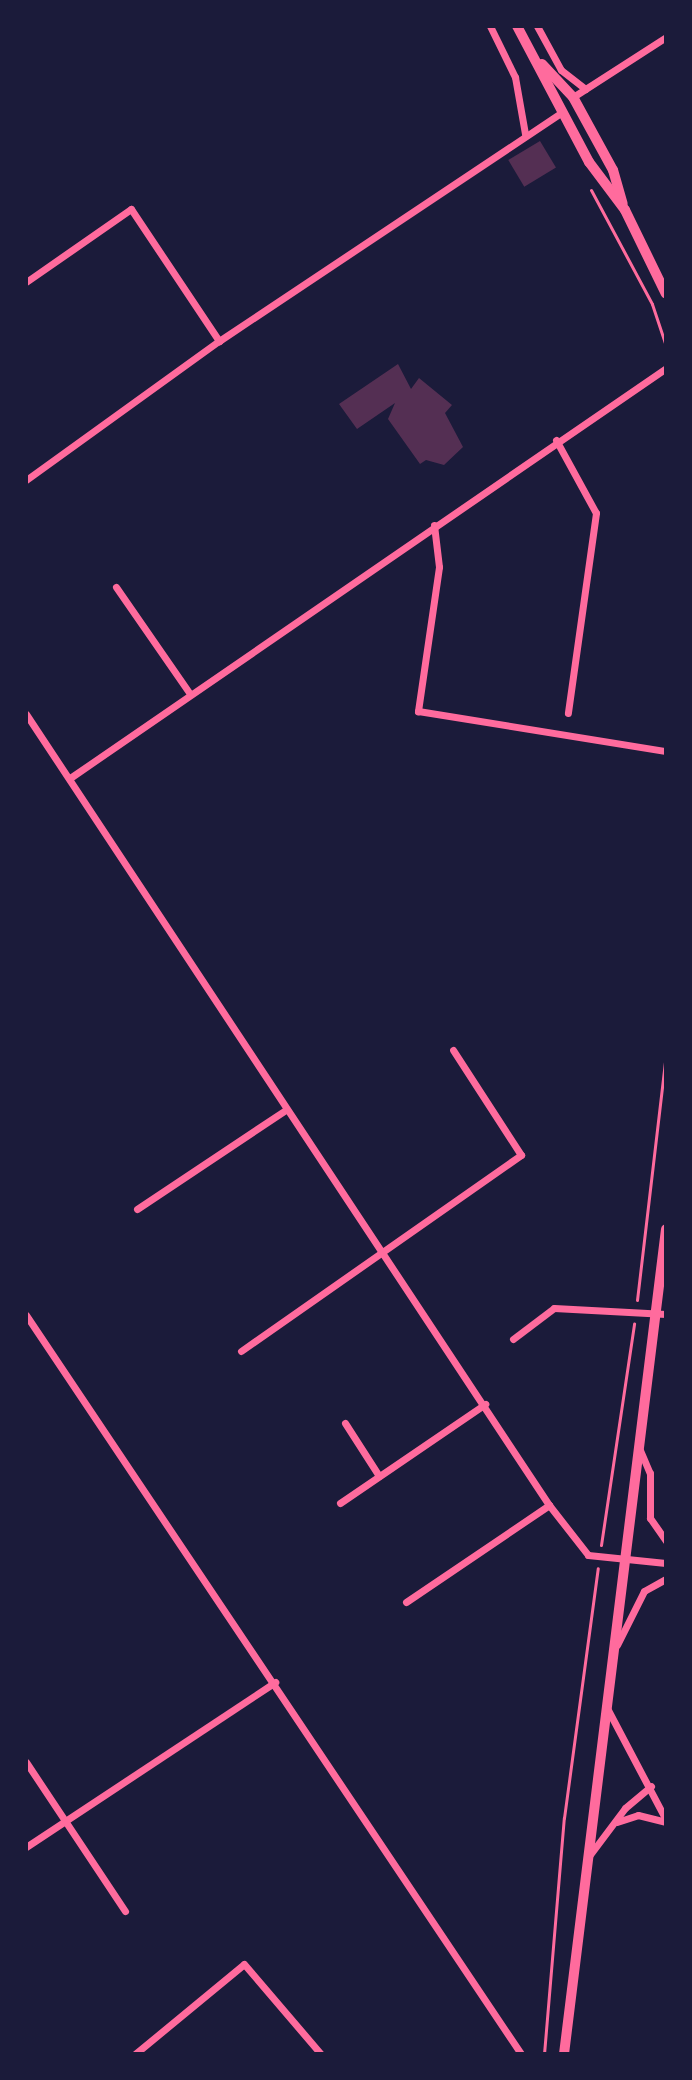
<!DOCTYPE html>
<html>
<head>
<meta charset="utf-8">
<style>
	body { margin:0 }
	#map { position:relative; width:692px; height:2080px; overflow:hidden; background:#1b1b3a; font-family:Signika,sans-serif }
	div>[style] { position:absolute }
	.building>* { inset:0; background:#542f53; transform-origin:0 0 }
	.path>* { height:3px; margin:-1.5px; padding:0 1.5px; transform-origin:1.5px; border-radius:1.5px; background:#ff6b9d }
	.minor>* { height:7px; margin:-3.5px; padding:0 3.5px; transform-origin:3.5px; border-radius:3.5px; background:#ff6b9d }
	.secondary>* { height:10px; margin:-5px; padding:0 5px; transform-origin:5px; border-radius:5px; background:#ff6b9d }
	span { translate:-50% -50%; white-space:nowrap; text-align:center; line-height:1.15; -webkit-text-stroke:6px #1b1b3a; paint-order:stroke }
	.frame { position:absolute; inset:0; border:28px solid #1b1b3a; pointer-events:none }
</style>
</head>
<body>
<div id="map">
	<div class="building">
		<div style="left:540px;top:141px;width:31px;height:37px;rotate:59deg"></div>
		<div style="clip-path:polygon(398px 364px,411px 389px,419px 378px,452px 405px,445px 413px,463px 447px,444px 465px,426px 460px,420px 464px,388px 419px,395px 403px,357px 429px,339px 404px)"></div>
	</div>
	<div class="path">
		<div style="left:591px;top:190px;width:129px;rotate:61.8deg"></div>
		<div style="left:652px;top:304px;width:44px;rotate:71.6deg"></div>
		<div style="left:637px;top:1300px;width:249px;rotate:-83.3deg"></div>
		<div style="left:601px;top:1545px;width:224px;rotate:-81.5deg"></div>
		<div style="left:544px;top:2054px;width:237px;rotate:-85.2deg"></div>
		<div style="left:564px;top:1818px;width:252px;rotate:-82.3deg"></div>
	</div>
	<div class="minor">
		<div style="left:490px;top:26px;width:57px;rotate:63.9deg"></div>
		<div style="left:515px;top:77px;width:58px;rotate:80deg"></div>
		<div style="left:537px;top:26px;width:50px;rotate:61.4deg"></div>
		<div style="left:561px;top:70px;width:31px;rotate:38deg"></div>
		<div style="left:573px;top:97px;width:111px;rotate:-32.8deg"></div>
		<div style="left:26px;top:282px;width:128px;rotate:-34.8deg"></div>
		<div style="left:131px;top:209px;width:159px;rotate:56.3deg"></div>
		<div style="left:556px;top:440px;width:83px;rotate:61.3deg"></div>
		<div style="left:596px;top:513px;width:202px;rotate:98deg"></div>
		<div style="left:26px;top:480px;width:238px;rotate:-35.8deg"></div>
		<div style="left:219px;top:341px;width:411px;rotate:-33.7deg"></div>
		<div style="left:434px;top:525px;width:42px;rotate:83.2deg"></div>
		<div style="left:439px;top:567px;width:146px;rotate:98.3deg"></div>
		<div style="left:418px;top:711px;width:251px;rotate:9.2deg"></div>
		<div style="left:116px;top:587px;width:130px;rotate:55.3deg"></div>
		<div style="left:26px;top:714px;width:948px;rotate:56.53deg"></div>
		<div style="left:549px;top:1505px;width:63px;rotate:52deg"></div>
		<div style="left:588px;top:1555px;width:78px;rotate:5.9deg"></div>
		<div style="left:70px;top:778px;width:723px;rotate:-34.52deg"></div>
		<div style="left:137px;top:1209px;width:177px;rotate:-33.7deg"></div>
		<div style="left:26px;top:1315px;width:889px;rotate:56.18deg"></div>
		<div style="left:513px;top:1339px;width:51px;rotate:-37.1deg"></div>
		<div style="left:554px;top:1308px;width:112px;rotate:3.1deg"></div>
		<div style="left:241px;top:1351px;width:342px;rotate:-35deg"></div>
		<div style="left:521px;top:1155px;width:125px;rotate:-122.9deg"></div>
		<div style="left:345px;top:1423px;width:63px;rotate:57.3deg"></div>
		<div style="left:640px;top:1450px;width:25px;rotate:67deg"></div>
		<div style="left:650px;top:1473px;width:45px;rotate:90deg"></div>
		<div style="left:650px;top:1518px;width:28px;rotate:55deg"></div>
		<div style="left:340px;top:1503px;width:176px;rotate:-34.3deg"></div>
		<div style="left:406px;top:1602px;width:173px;rotate:-34.1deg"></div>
		<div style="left:617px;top:1645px;width:60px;rotate:-63.4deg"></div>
		<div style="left:644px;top:1591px;width:25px;rotate:-29deg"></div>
		<div style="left:608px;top:1710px;width:124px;rotate:62.2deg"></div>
		<div style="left:26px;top:1762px;width:179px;rotate:56.4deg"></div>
		<div style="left:617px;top:1822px;width:22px;rotate:-18deg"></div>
		<div style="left:638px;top:1815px;width:29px;rotate:14deg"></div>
		<div style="left:26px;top:1847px;width:299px;rotate:-33.5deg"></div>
		<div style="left:589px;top:1856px;width:60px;rotate:-53.1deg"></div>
		<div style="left:625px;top:1808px;width:34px;rotate:-40deg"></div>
		<div style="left:135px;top:2054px;width:141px;rotate:-39.5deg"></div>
		<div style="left:244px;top:1964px;width:118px;rotate:49.5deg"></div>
	</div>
	<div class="secondary">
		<div style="left:517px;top:26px;width:154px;rotate:62.1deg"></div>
		<div style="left:589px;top:162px;width:60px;rotate:53.1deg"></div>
		<div style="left:625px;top:210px;width:93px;rotate:64deg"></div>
		<div style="left:542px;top:64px;width:45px;rotate:46.8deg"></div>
		<div style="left:573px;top:97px;width:83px;rotate:61.3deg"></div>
		<div style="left:613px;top:170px;width:35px;rotate:74deg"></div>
		<div style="left:564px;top:2054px;width:831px;rotate:-82.95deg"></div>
	</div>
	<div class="frame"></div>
</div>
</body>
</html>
